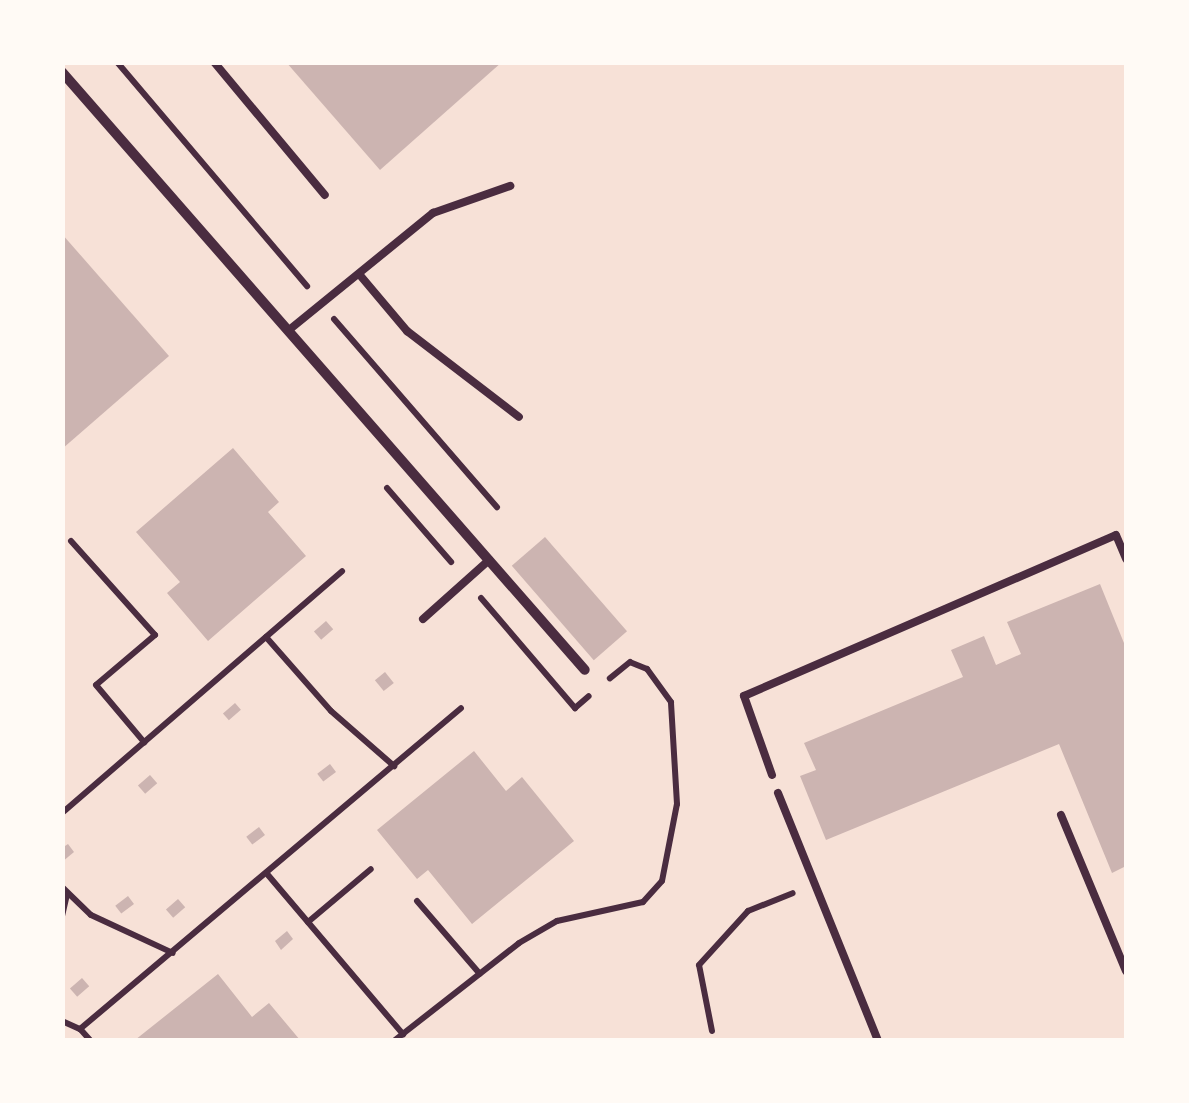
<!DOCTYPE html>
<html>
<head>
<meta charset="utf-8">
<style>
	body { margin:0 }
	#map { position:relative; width:1189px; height:1103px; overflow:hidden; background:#f7e1d7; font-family:"Playfair Display",serif }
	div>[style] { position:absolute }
	.building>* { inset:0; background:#ccb4b1; transform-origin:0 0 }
	.path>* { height:6px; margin:-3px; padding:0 3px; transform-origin:3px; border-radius:3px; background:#4a2c40 }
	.service>* { height:8px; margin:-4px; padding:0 4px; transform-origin:4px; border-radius:4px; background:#4a2c40 }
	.minor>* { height:10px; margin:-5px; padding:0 5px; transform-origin:5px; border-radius:5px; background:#4a2c40 }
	span { translate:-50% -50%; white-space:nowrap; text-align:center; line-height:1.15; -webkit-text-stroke:8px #fffaf5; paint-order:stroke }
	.frame { position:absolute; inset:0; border:65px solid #fffaf5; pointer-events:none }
</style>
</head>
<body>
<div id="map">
	<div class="building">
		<div style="clip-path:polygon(286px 62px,502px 62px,380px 170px)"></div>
		<div style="clip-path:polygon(62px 234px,169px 356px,62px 449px)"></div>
		<div style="clip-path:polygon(233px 448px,279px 502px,268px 512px,306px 556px,208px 641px,167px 593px,180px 582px,136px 532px)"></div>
		<div style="left:545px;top:537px;width:125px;height:44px;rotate:49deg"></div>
		<div style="clip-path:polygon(1100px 584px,1126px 648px,1126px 866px,1112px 873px,1059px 744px,826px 840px,800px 776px,816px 770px,804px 743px,963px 677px,951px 650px,984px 636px,996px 665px,1021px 654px,1007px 622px)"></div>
		<div style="left:326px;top:621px;width:11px;height:16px;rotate:49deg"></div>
		<div style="left:385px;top:672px;width:14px;height:13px;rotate:51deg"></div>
		<div style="left:235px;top:703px;width:9px;height:16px;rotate:49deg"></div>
		<div style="clip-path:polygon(474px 751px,506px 791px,522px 777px,574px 841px,472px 924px,428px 870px,417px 879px,377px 830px)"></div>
		<div style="left:330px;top:764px;width:10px;height:16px;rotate:53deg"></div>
		<div style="left:150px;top:775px;width:11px;height:16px;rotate:49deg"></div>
		<div style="left:259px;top:827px;width:10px;height:16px;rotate:53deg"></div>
		<div style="clip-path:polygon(68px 844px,74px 852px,62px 862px,62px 848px)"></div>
		<div style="left:128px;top:896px;width:10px;height:16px;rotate:53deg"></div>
		<div style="left:178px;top:899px;width:11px;height:16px;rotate:49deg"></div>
		<div style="clip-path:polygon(287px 931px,293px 939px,281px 950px,275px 941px)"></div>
		<div style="clip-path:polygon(218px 974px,252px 1017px,269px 1003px,300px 1040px,135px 1040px)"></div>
		<div style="left:82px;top:978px;width:11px;height:16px;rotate:49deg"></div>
	</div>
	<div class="path">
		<div style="left:117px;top:62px;width:294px;rotate:49.7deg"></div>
		<div style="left:334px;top:319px;width:249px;rotate:49.1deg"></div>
		<div style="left:387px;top:488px;width:98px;rotate:49.1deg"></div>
		<div style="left:71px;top:541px;width:126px;rotate:48.2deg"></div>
		<div style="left:155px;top:635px;width:77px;rotate:139.7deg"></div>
		<div style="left:96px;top:685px;width:75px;rotate:49.9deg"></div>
		<div style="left:481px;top:598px;width:145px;rotate:49.5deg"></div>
		<div style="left:575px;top:708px;width:18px;rotate:-41deg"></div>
		<div style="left:266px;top:637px;width:98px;rotate:48.7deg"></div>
		<div style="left:331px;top:711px;width:84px;rotate:41.1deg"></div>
		<div style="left:62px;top:813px;width:370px;rotate:-40.8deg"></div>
		<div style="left:268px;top:875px;width:209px;rotate:49.7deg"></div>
		<div style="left:62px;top:887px;width:40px;rotate:44deg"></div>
		<div style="left:91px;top:915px;width:90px;rotate:24.9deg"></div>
		<div style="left:417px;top:901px;width:96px;rotate:49.2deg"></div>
		<div style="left:62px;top:916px;width:22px;rotate:-77deg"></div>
		<div style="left:308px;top:922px;width:82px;rotate:-40.1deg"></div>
		<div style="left:62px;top:1021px;width:20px;rotate:24deg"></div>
		<div style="left:712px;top:1031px;width:67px;rotate:-101.1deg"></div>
		<div style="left:699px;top:965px;width:73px;rotate:-47.8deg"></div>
		<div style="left:748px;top:911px;width:48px;rotate:-21.8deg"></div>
		<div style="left:90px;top:1040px;width:15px;rotate:-132deg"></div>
		<div style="left:80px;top:1029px;width:498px;rotate:-40.1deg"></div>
		<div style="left:395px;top:1040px;width:157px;rotate:-38deg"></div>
		<div style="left:519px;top:943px;width:44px;rotate:-30.1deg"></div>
		<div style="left:557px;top:921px;width:88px;rotate:-12.5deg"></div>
		<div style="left:643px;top:902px;width:28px;rotate:-48deg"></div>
		<div style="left:662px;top:881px;width:78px;rotate:-79deg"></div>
		<div style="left:677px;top:804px;width:102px;rotate:-93.4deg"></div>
		<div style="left:671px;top:702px;width:41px;rotate:-126deg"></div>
		<div style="left:647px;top:669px;width:18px;rotate:-158deg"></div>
		<div style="left:630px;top:662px;width:26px;rotate:141deg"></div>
	</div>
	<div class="service">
		<div style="left:214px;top:62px;width:173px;rotate:50.2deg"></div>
		<div style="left:359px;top:274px;width:75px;rotate:49.9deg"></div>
		<div style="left:407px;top:331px;width:141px;rotate:37.5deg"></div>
		<div style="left:289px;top:330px;width:186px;rotate:-39.1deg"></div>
		<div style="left:433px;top:213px;width:82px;rotate:-19.3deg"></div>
		<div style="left:423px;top:619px;width:89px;rotate:-41.8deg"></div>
		<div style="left:772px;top:775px;width:84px;rotate:-109.5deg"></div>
		<div style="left:744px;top:696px;width:405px;rotate:-23.4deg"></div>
		<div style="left:1116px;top:535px;width:26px;rotate:67deg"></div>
		<div style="left:778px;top:793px;width:266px;rotate:68deg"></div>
		<div style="left:1061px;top:815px;width:169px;rotate:67.4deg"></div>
	</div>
	<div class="minor">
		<div style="left:62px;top:72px;width:794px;rotate:48.83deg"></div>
	</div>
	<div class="frame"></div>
</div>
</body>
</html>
